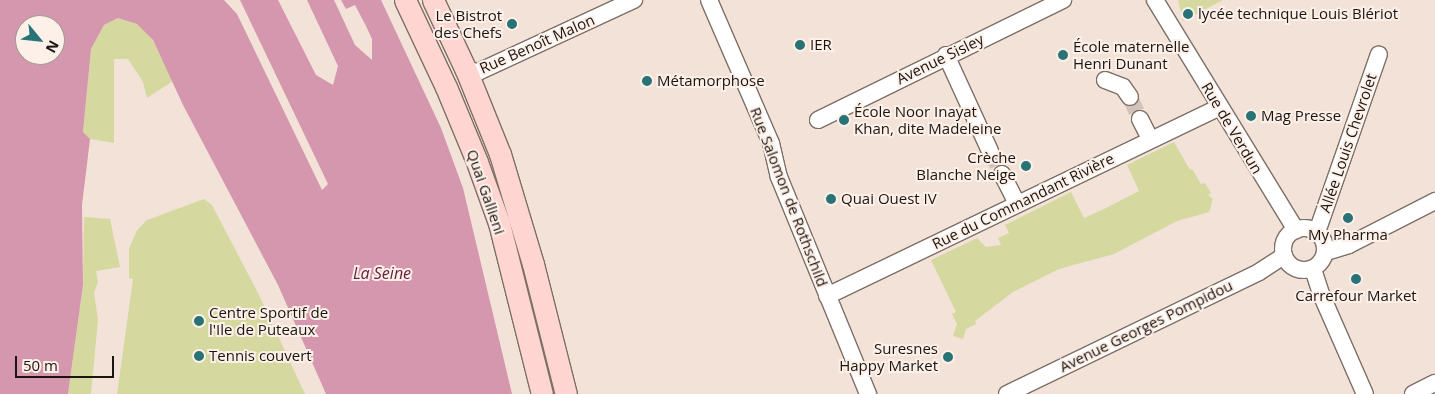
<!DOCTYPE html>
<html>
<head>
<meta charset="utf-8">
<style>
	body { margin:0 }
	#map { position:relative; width:1435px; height:394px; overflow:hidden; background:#f2e2d8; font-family:"Open Sans",sans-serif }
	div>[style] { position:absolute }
	.green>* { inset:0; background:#d5d99f }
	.water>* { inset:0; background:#d597ae }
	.minor-tunnel>* { height:16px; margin-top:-8px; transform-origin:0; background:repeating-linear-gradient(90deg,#d2c3ba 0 16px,transparent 0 24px) }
	.roads { filter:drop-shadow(1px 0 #7d6f66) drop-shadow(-1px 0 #7d6f66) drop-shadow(0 1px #7d6f66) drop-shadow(0 -1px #7d6f66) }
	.minor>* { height:16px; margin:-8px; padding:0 8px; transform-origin:8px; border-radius:8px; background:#fff }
	.minor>.ring { margin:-8px; padding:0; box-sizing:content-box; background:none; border:16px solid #fff; border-radius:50% }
	.major>* { height:21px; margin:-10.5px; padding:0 10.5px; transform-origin:10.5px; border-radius:10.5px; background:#fed5d1 }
	.dots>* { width:14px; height:14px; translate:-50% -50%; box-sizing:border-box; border:2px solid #fdf0e8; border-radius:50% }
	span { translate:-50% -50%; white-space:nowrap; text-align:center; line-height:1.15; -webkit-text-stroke:4px #fdf0e8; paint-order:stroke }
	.poi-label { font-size:15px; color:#1b1512 }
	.left { translate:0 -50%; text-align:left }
	.right { translate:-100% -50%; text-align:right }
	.street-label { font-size:15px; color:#1b1512 }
	.water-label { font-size:16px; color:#651c3e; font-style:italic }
	.north { position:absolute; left:15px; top:15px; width:50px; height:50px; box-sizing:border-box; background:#fdf0e8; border:1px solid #a39892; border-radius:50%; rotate:118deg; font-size:14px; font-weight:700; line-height:20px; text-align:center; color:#1b1512 }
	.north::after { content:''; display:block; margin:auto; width:18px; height:22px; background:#287375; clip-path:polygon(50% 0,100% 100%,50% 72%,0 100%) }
	.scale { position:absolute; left:15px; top:356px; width:99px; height:22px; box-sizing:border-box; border:2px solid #1b1512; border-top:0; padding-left:6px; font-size:15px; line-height:18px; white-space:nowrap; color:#1b1512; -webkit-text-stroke:4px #fdf0e8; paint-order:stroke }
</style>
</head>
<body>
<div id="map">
	<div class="green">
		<div style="clip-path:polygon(1178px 0,1223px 0,1183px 21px)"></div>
		<div style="clip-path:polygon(118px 18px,137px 24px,148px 31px,173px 81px,147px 98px,143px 82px,128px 59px,114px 59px,114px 143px,90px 139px,83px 133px,91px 49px,104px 25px)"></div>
		<div style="clip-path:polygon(1174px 142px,1190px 170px,1192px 169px,1201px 184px,1205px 183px,1211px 193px,1208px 195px,1213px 199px,1209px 212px,1177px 221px,1114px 254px,1059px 269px,1013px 292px,975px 321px,976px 324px,966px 329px,963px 339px,953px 336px,957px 324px,952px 314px,956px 312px,931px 260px,977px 238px,986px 247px,1001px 245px,998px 238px,1009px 233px,1005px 225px,1071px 192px,1084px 218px,1104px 209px,1139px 191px,1127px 165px)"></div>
		<div style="clip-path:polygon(204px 199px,212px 205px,259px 295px,305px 394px,117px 394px,133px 279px,129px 278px,129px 249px,137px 230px,147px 220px)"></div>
		<div style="clip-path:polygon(84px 217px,110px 219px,120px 267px,96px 271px,98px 282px,94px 293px,98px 320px,91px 394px,68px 394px,83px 285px)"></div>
	</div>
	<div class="water">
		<div style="clip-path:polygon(evenodd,0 0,224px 0,237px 14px,322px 190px,328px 184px,240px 0,278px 0,316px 75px,333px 85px,338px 66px,307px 0,334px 0,355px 45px,372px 60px,372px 39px,366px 26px,355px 5px,346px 9px,341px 0,381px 0,441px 128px,463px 188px,512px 394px,326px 394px,278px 285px,183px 105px,153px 40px,137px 24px,118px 18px,104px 25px,91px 49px,83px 132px,90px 139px,82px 205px,83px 285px,68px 394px,0 394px,0 0,25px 25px,55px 25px,55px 55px,25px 55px,25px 25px)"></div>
	</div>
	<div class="minor-tunnel">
		<div style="left:1130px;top:97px;width:24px;rotate:66deg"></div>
		<div style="left:990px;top:151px;width:26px;rotate:62deg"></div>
	</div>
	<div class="roads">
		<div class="minor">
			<div style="left:709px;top:0;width:156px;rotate:66.6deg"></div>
			<div style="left:771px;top:143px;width:35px;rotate:77deg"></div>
			<div style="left:779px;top:177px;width:235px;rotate:67.7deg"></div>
			<div style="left:1155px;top:0;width:270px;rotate:58.5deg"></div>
			<div style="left:946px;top:55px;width:106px;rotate:65.4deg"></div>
			<div style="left:466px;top:70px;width:12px;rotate:9deg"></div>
			<div style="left:478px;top:72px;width:172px;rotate:-24.8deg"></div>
			<div style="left:1105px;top:80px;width:19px;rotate:21deg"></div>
			<div style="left:1123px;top:87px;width:12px;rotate:55deg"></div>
			<div style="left:1140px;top:119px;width:22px;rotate:63deg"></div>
			<div style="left:818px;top:120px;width:273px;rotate:-26.1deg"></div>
			<div style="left:1002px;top:174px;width:33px;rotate:63deg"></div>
			<div class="ring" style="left:1283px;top:228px;width:26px;height:26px"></div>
			<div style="left:1317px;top:232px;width:188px;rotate:-70.8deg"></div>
			<div style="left:1326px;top:252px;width:24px;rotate:-17deg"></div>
			<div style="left:1349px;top:245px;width:97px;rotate:-27.1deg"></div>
			<div style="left:1313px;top:269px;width:26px;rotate:72deg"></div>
			<div style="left:1321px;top:294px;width:109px;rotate:66.3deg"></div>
			<div style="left:827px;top:296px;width:436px;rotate:-25.7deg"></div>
			<div style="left:1007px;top:394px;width:280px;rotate:-25.8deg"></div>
			<div style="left:1259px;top:272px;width:30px;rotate:-33deg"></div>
			<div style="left:1413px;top:394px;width:25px;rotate:-27deg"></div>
		</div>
		<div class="major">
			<div style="left:405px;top:0;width:96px;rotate:64.8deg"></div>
			<div style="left:446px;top:87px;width:81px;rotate:67.5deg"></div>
			<div style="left:477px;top:162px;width:65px;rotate:70.2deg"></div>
			<div style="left:499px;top:223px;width:176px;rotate:75.9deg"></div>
			<div style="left:433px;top:0;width:77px;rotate:64.8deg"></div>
			<div style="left:466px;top:70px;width:91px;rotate:68deg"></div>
			<div style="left:500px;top:154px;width:115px;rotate:73.3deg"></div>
			<div style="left:533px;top:264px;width:134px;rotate:75.8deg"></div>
		</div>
	</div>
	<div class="dots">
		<div style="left:1188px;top:14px;background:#287375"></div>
		<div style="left:512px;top:24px;background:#287375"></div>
		<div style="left:800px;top:45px;background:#287375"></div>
		<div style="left:1063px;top:55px;background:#287375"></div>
		<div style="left:647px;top:81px;background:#287375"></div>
		<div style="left:1251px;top:116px;background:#287375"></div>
		<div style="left:844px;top:120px;background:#287375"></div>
		<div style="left:1026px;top:166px;background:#287375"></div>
		<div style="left:831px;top:199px;background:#287375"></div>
		<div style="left:1348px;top:218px;background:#287375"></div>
		<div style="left:1356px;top:279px;background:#287375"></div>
		<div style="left:199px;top:321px;background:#287375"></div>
		<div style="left:199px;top:356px;background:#287375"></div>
		<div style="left:948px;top:357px;background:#287375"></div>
	</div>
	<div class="poi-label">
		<span class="left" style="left:1198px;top:14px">lycée technique Louis Blériot</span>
		<span class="right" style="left:502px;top:24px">Le Bistrot<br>des Chefs</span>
		<span class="left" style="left:810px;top:45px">IER</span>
		<span class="left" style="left:1073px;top:55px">École maternelle<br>Henri Dunant</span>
		<span class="left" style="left:657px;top:81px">Métamorphose</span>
		<span class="left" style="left:854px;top:120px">École Noor Inayat<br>Khan, dite Madeleine</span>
		<span class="left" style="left:1261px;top:116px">Mag Presse</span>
		<span class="right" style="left:1016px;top:166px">Crèche<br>Blanche Neige</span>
		<span class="left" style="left:841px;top:199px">Quai Ouest IV</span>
		<span style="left:1348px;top:235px">My Pharma</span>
		<span style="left:1356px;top:296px">Carrefour Market</span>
		<span class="left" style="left:209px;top:321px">Centre Sportif de<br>l'Ile de Puteaux</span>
		<span class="right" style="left:938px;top:357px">Suresnes<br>Happy Market</span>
		<span class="left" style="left:209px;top:356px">Tennis couvert</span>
	</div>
	<div class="street-label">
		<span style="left:537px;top:44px;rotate:-24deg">Rue Benoît Malon</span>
		<span style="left:940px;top:59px;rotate:-26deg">Avenue Sisley</span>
		<span style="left:1232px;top:128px;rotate:59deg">Rue de Verdun</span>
		<span style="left:1348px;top:143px;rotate:-71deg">Allée Louis Chevrolet</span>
		<span style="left:486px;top:192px;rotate:71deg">Quai Gallieni</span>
		<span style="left:789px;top:197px;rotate:69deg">Rue Salomon de Rothschild</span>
		<span style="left:1023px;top:201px;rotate:-26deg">Rue du Commandant Rivière</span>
		<span style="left:1146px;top:326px;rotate:-26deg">Avenue Georges Pompidou</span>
	</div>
	<div class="water-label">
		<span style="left:382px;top:273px">La Seine</span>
	</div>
	<div class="north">N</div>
	<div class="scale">50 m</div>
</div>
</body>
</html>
